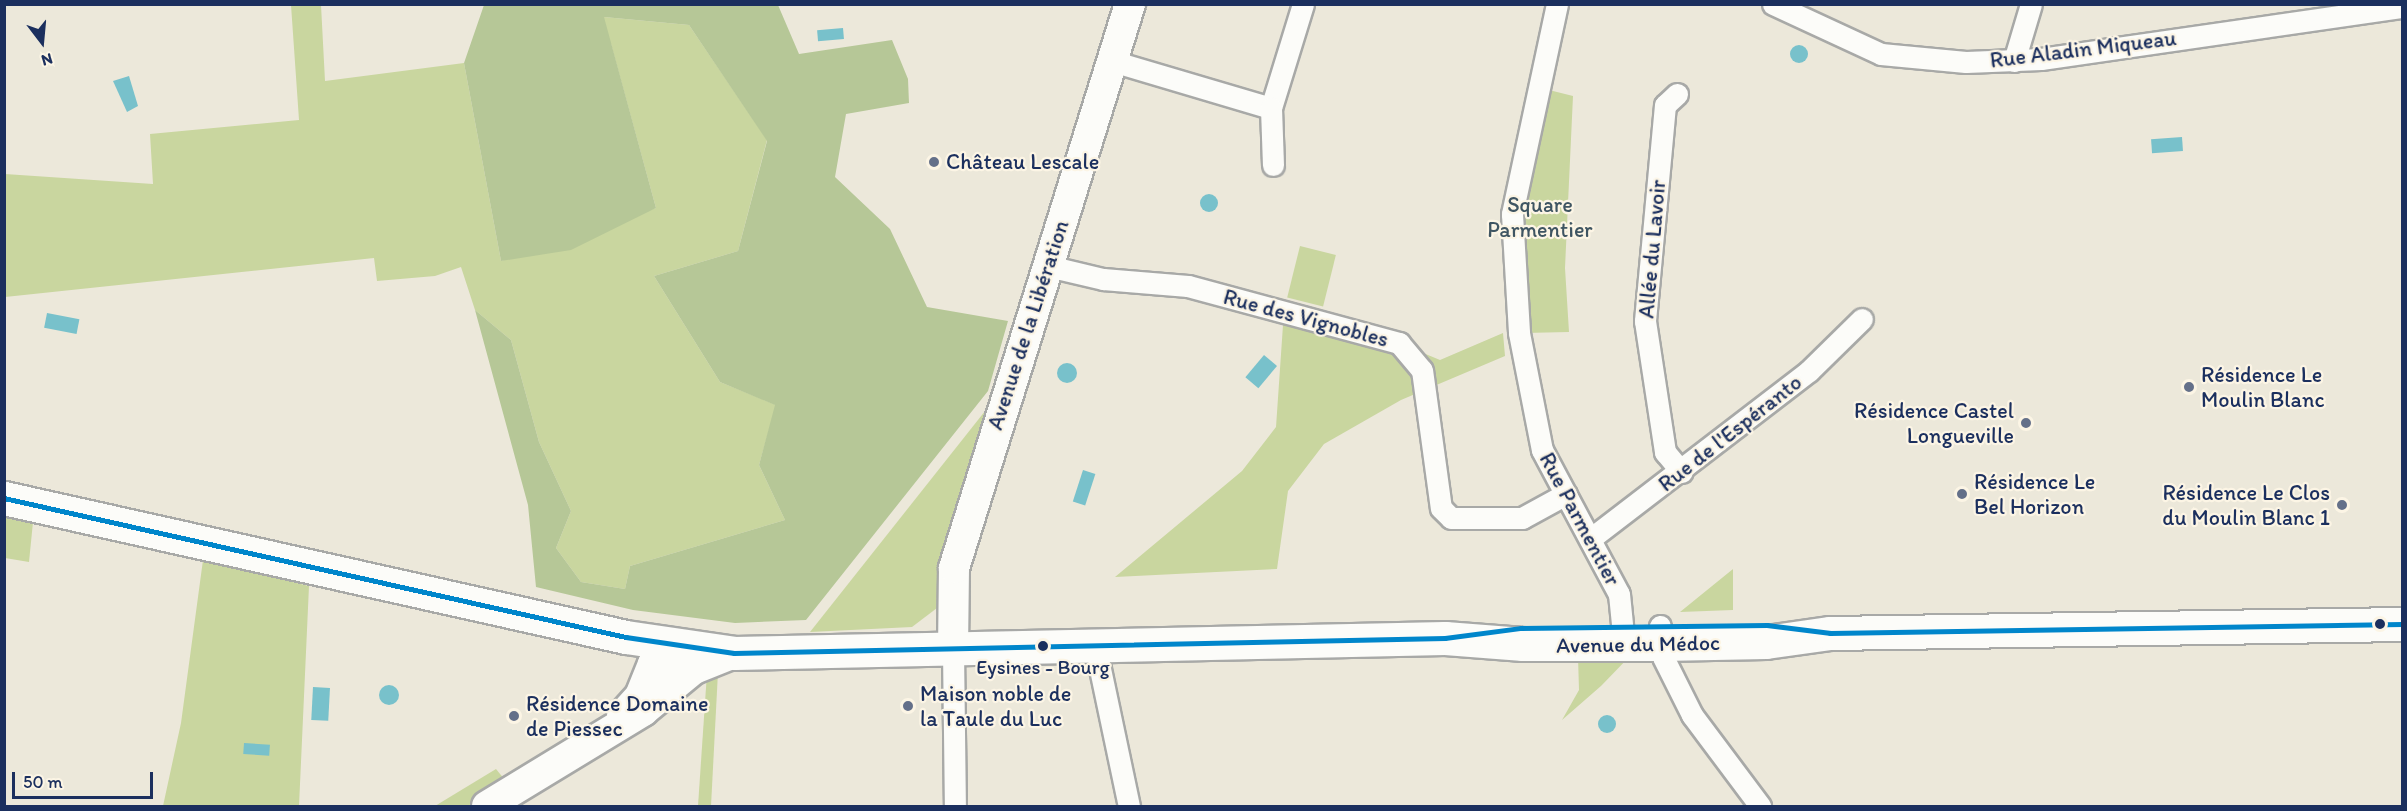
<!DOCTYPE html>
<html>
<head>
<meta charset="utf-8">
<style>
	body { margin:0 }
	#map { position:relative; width:2407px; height:811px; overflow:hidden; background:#ece8da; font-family:Itim,sans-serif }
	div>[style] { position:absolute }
	.green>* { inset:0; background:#c9d69f; transform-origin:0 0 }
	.forest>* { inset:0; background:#b6c797 }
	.water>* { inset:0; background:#78c1cb; transform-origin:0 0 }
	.round { border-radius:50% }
	.roads { filter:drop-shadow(2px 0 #a8a9a7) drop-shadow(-2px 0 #a8a9a7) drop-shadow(0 2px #a8a9a7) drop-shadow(0 -2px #a8a9a7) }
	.street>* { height:21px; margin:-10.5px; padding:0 10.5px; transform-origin:10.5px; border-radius:10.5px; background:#fcfcf9 }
	.secondary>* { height:30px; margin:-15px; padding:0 15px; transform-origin:15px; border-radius:15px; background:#fcfcf9 }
	.primary>* { height:33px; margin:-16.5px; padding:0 16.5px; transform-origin:16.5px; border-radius:16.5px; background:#fcfcf9 }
	.bus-1>* { height:4.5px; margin:-2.25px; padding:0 2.25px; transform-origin:2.25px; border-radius:2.25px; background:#0086cb }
	.dots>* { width:16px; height:16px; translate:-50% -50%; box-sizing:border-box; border:3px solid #fcf5e5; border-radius:50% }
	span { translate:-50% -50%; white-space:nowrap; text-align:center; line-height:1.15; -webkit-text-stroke:4.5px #fcf5e5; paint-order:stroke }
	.bus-label { font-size:20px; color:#1b2f5e }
	.street-label { font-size:22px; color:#1b2f5e }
	.poi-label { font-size:22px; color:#1b2f5e }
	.left { translate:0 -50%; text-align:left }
	.right { translate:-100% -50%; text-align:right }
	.park-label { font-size:22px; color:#3f5562 }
	.frame { position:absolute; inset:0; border:6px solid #1b2f5e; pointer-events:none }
	.north { position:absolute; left:12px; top:12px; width:60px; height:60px; -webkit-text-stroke:4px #fcf5e5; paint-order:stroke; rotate:164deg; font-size:16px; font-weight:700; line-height:24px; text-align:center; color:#1b2f5e }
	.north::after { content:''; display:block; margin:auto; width:21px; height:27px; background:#1b2f5e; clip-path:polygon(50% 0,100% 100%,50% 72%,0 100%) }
	.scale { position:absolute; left:12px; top:772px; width:141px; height:27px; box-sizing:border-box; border:3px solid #1b2f5e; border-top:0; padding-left:8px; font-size:18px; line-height:21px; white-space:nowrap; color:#1b2f5e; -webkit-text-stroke:4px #fcf5e5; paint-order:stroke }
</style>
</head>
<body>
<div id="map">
	<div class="green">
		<div style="clip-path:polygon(291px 5px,321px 5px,325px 81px,464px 63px,501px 261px,656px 208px,611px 44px,511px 57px,604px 17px,689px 25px,767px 140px,738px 251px,654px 276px,720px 382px,776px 405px,759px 465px,785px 520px,630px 566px,625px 589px,581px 582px,556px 548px,571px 511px,539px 442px,511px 340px,475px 310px,461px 267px,435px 276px,377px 281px,374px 258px,5px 297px,5px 174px,153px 184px,150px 134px,299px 120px)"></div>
		<div style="clip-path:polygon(1537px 87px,1573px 96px,1565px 268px,1569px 332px,1519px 333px,1512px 214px)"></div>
		<div style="left:1300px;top:246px;width:37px;height:53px;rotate:14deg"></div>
		<div style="clip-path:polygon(1283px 325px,1399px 343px,1440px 360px,1503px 333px,1505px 356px,1401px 400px,1324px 444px,1288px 491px,1277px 569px,1115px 577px,1242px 471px,1276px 427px)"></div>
		<div style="clip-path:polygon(993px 401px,937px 608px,912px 627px,810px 632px)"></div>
		<div style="clip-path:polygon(4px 516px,33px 522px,29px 562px,5px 558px)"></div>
		<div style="clip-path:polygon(203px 560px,309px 586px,299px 806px,163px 806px,181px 723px)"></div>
		<div style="clip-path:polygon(1733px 568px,1733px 610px,1680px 612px,1733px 569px)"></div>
		<div style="clip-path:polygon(1632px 654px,1601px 686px,1562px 720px,1579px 690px,1578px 657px)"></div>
		<div style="clip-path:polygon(718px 672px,711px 806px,698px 806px,707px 673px)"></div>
		<div style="clip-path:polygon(496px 769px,505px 780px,468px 806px,435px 806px)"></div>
	</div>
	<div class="forest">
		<div style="clip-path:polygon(484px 5px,778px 5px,799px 54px,892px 40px,908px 79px,909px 103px,846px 114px,835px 177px,890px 229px,927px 307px,1008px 321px,988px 391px,806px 620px,735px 623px,633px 610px,536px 587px,528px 505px,475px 310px,511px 340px,539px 442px,571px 511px,556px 548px,581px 582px,625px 589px,630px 566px,785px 520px,759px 465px,775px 405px,720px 382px,654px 276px,738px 251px,767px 141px,689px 25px,604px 17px,656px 208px,571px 250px,501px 261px,464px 63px)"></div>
	</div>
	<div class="water">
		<div style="left:843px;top:28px;width:11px;height:26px;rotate:85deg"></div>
		<div class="round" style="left:1790px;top:45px;width:18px;height:18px"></div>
		<div style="clip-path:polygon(129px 76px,138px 106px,127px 112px,113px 81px)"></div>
		<div style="left:2182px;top:137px;width:14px;height:31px;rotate:86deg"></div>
		<div class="round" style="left:1200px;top:194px;width:18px;height:18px"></div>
		<div style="left:47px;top:313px;width:33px;height:15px;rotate:11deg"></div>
		<div style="left:1264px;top:355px;width:17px;height:29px;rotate:40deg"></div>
		<div class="round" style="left:1057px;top:363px;width:20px;height:20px"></div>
		<div style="left:1083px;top:470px;width:13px;height:33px;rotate:18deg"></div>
		<div class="round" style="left:379px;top:685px;width:20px;height:20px"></div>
		<div style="left:313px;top:687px;width:17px;height:33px;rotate:3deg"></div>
		<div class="round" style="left:1598px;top:715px;width:18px;height:18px"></div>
		<div style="left:244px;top:743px;width:26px;height:11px;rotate:4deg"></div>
	</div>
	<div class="roads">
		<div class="street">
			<div style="left:1557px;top:4px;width:215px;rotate:102.1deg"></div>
			<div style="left:1512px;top:214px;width:119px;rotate:86.6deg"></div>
			<div style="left:1519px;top:333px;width:119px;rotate:78.9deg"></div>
			<div style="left:1542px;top:450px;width:163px;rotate:61.9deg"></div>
			<div style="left:1619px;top:594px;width:50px;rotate:84.3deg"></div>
			<div style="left:1773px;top:4px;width:119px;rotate:24.8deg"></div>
			<div style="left:1881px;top:54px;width:85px;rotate:5.4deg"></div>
			<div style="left:1966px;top:62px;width:75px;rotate:-2.3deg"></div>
			<div style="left:2041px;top:59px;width:365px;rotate:-8.2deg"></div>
			<div style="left:1112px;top:61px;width:166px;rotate:16.5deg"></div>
			<div style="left:1271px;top:108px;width:109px;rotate:-72.9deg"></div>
			<div style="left:2014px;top:61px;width:59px;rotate:-73.4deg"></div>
			<div style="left:1677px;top:94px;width:16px;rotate:137deg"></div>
			<div style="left:1665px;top:105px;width:217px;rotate:95.3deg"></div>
			<div style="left:1645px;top:321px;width:133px;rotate:81.3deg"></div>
			<div style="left:1665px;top:452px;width:26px;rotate:50deg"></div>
			<div style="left:1271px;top:108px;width:57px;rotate:88deg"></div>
			<div style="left:1048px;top:266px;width:57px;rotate:13.3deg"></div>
			<div style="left:1103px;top:279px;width:85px;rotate:4.7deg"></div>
			<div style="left:1188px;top:286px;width:219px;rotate:15.1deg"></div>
			<div style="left:1399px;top:343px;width:35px;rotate:50deg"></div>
			<div style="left:1422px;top:370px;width:139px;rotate:82.2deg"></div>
			<div style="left:1441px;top:508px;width:14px;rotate:45deg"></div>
			<div style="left:1451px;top:518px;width:71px"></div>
			<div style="left:1522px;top:518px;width:50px;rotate:-28.6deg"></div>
			<div style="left:1590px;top:539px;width:276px;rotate:-37.5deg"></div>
			<div style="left:1809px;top:371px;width:74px;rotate:-44.5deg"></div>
			<div style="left:1660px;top:626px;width:31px;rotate:84deg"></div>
			<div style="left:1663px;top:657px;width:65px;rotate:63.4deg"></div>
			<div style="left:1692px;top:715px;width:114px;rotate:53.2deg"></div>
			<div style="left:1095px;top:645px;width:165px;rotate:78.1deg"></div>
			<div style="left:953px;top:650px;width:156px;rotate:89.3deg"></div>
		</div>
		<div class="secondary">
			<div style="left:953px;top:650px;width:82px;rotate:-89.3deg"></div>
			<div style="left:954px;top:568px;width:591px;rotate:-72.67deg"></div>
			<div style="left:622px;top:716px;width:27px;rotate:-48deg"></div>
			<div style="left:640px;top:696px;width:35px;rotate:-68deg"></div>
			<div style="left:653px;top:664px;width:43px;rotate:-20.6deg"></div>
			<div style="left:487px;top:806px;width:183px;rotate:-31.3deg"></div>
			<div style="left:643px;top:711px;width:66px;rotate:-39.5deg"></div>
			<div style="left:694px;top:669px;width:43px;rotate:-21.8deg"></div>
		</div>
		<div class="primary">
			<div style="left:4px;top:498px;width:637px;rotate:12.6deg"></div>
			<div style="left:626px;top:637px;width:109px;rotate:8.4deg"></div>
			<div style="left:734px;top:653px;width:711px;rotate:-1.21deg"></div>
			<div style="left:1445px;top:638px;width:78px;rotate:4.4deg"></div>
			<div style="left:1523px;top:644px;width:138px"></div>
			<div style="left:1661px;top:644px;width:105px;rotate:-1.1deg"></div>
			<div style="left:1766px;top:642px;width:65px;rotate:-8deg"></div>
			<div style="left:1830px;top:633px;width:572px;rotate:-0.9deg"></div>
		</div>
	</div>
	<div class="bus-1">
		<div style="left:4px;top:498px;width:637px;rotate:12.6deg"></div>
		<div style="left:626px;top:637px;width:109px;rotate:8.4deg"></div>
		<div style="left:734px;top:653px;width:711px;rotate:-1.21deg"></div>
		<div style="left:1445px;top:638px;width:77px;rotate:-7.5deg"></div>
		<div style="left:1521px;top:628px;width:246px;rotate:-0.7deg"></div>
		<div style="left:1767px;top:625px;width:64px;rotate:7.2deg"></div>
		<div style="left:1830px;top:633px;width:572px;rotate:-0.9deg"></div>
	</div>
	<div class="dots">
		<div style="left:934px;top:162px;background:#647089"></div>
		<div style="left:2189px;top:387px;background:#647089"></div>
		<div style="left:2026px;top:423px;background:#647089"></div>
		<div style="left:1962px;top:494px;background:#647089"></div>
		<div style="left:2342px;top:505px;background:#647089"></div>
		<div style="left:2380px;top:624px;background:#1b2f5e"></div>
		<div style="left:1043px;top:646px;background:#1b2f5e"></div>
		<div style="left:908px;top:706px;background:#647089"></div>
		<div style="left:514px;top:716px;background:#647089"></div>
	</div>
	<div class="bus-label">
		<span style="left:1043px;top:667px">Eysines - Bourg</span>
	</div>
	<div class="street-label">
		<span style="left:2083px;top:49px;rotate:-7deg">Rue Aladin Miqueau</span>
		<span style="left:1652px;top:249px;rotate:-85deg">Allée du Lavoir</span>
		<span style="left:1306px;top:318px;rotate:15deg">Rue des Vignobles</span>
		<span style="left:1028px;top:325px;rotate:-72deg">Avenue de la Libération</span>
		<span style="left:1730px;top:433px;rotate:-38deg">Rue de l'Espéranto</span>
		<span style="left:1580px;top:519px;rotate:62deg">Rue Parmentier</span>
		<span style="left:1638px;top:644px;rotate:-1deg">Avenue du Médoc</span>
	</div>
	<div class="poi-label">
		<span class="left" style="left:946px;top:162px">Château Lescale</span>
		<span class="left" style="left:2201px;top:387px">Résidence Le<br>Moulin Blanc</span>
		<span class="right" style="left:2014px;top:423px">Résidence Castel<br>Longueville</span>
		<span class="left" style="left:1974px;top:494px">Résidence Le<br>Bel Horizon</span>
		<span class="right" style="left:2330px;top:505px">Résidence Le Clos<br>du Moulin Blanc 1</span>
		<span class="left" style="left:920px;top:706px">Maison noble de<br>la Taule du Luc</span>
		<span class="left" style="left:526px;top:716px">Résidence Domaine<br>de Piessec</span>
	</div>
	<div class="park-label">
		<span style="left:1540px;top:217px">Square<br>Parmentier</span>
	</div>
	<div class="frame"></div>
	<div class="north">N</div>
	<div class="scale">50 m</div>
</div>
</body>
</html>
